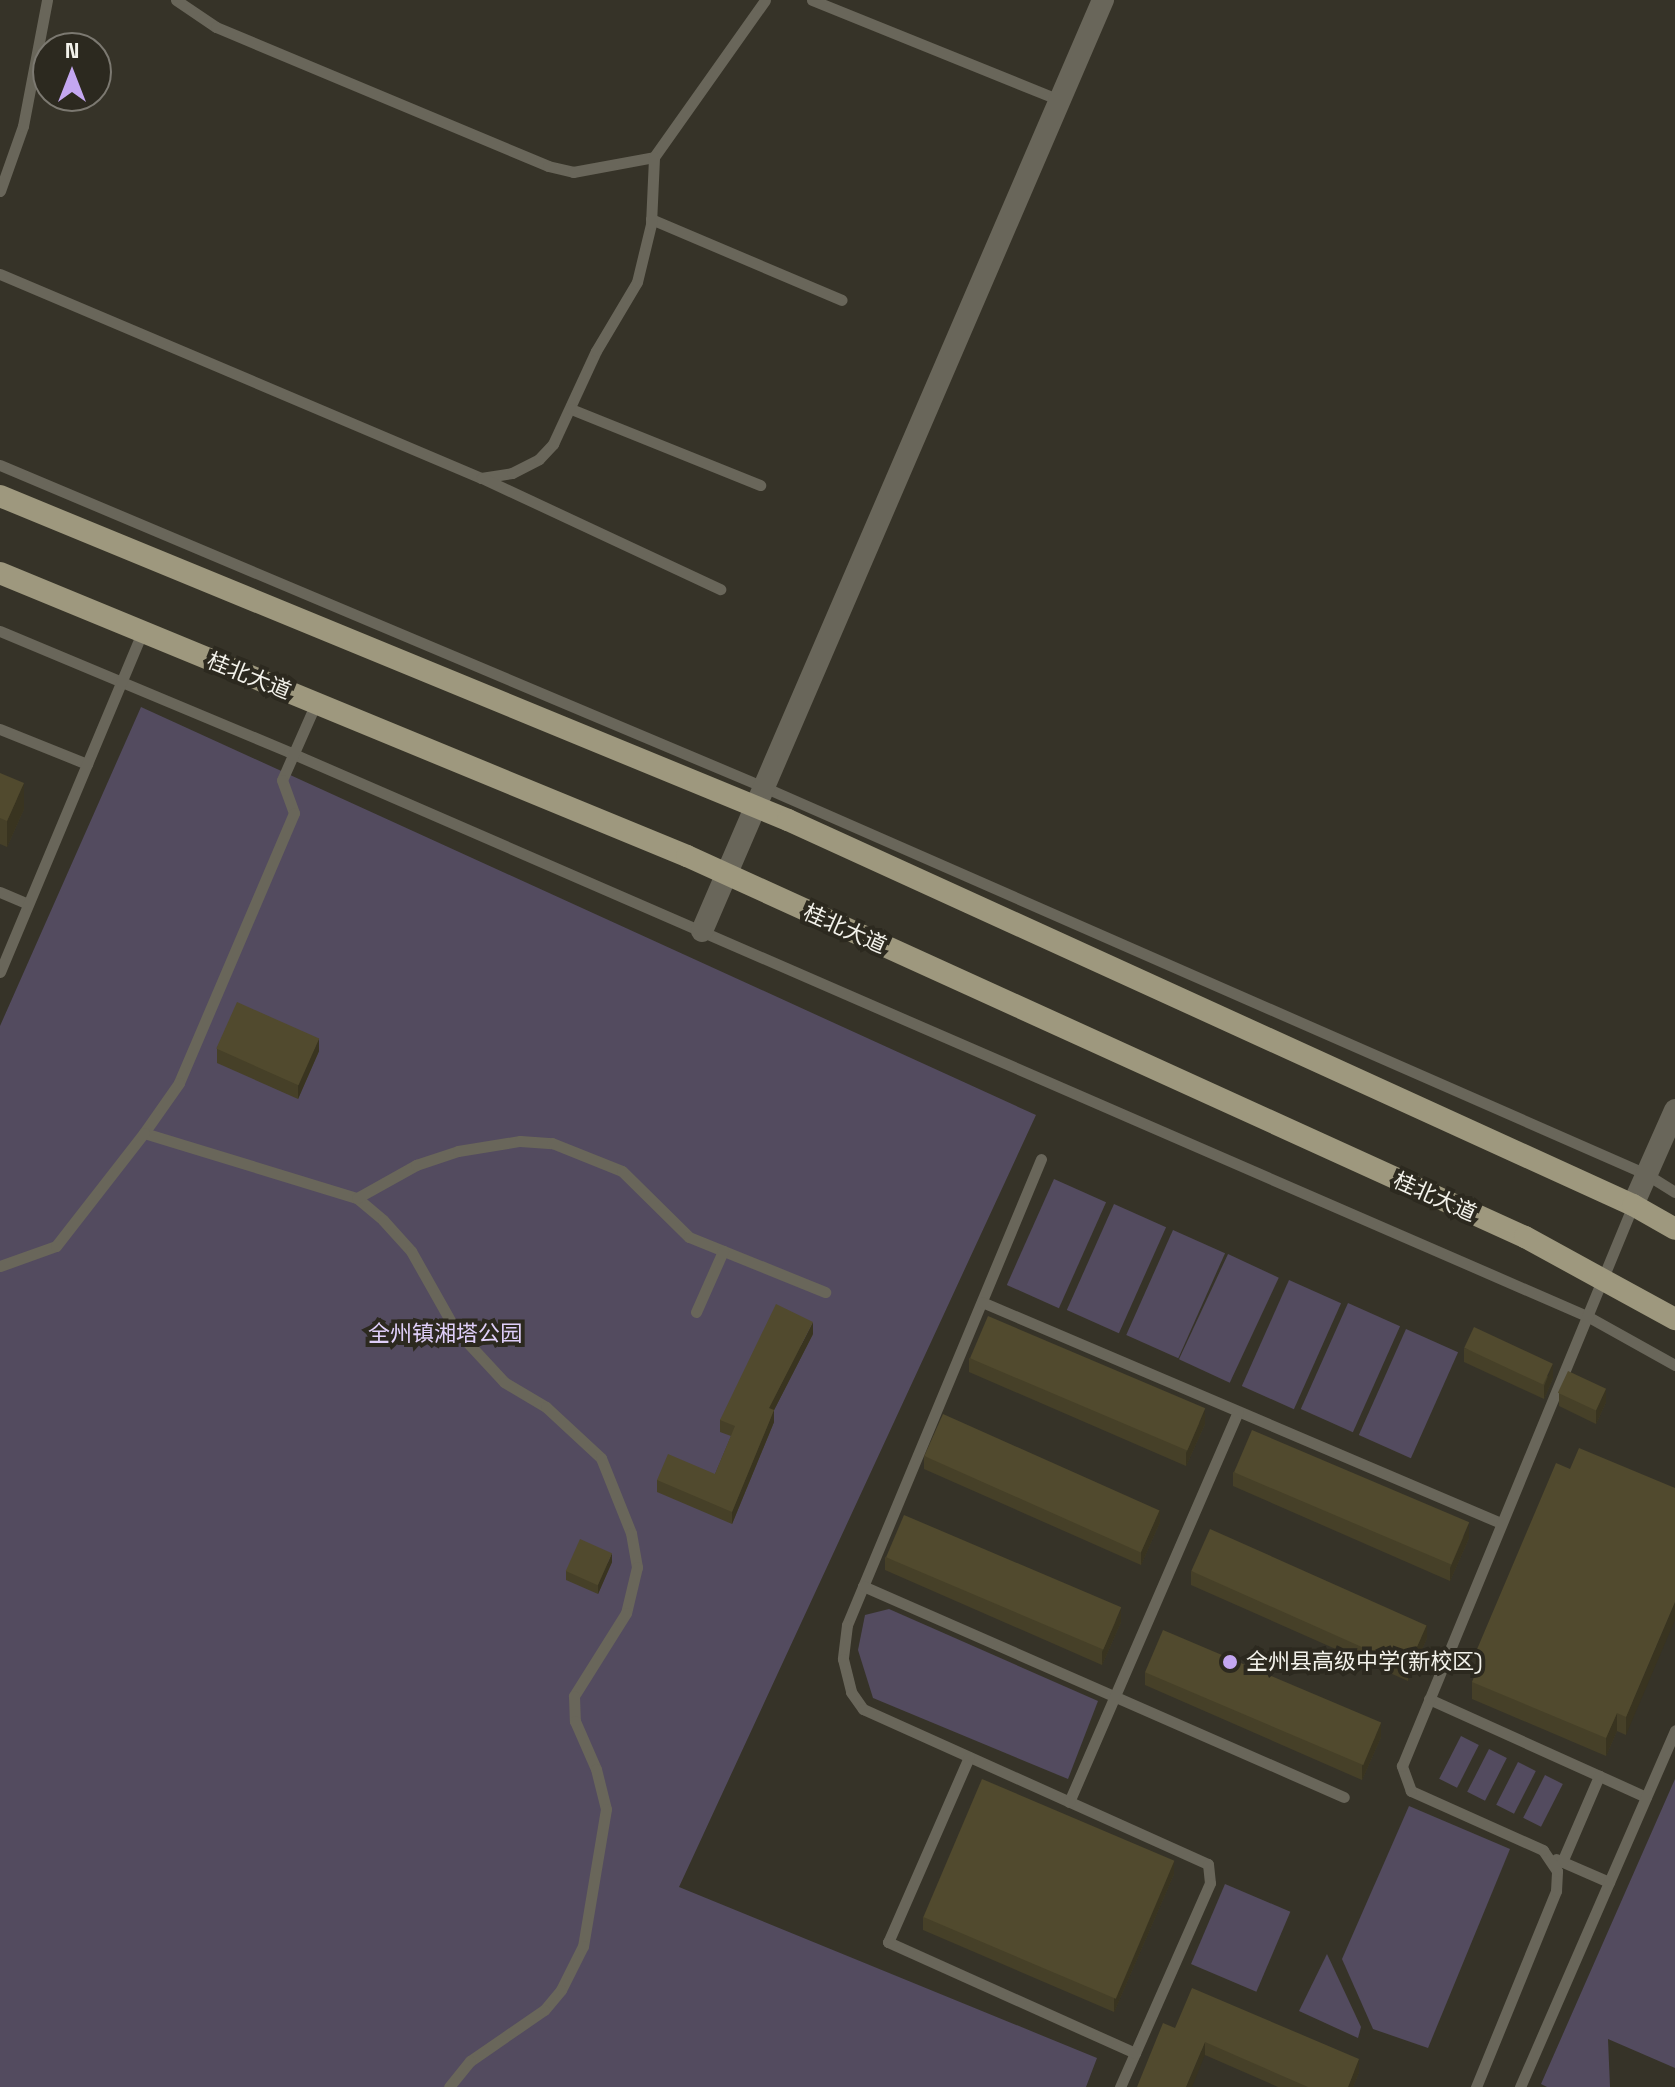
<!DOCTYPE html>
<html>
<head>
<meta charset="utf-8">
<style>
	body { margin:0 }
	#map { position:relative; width:1675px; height:2087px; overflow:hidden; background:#363328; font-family:"Space Grotesk","Noto Sans SC",sans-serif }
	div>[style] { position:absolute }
	.green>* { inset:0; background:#534b5f; transform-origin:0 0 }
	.service>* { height:11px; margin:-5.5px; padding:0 5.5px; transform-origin:5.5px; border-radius:5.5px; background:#69665a }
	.minor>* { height:22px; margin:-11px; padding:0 11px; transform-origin:11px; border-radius:11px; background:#69665a }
	.primary>* { height:22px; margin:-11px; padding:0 11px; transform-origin:11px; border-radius:11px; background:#9e987e }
	.wall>* { inset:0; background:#464028 }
	.shaded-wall>* { inset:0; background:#393420 }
	.building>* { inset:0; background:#514a2e; transform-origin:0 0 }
	.dots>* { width:22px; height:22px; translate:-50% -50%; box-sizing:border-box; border:4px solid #2c291f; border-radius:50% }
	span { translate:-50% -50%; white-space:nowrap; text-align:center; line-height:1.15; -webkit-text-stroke:8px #2c291f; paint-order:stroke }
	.street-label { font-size:22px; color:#f3f2eb }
	.park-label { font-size:22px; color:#dfcff9 }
	.poi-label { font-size:22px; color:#f3f2eb }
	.left { translate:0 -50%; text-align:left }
	.north { position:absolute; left:32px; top:32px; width:80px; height:80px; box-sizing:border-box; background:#2c291f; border:2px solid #7c7971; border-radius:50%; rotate:0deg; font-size:22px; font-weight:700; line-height:32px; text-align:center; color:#f3f2eb }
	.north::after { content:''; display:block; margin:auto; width:28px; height:36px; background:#c4a7f1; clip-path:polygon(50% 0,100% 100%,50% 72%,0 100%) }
</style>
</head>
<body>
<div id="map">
	<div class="green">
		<div style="clip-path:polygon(141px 707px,1036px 1115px,679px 1887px,1097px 2058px,1086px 2087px,0 2087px,0 1026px)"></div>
		<div style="left:1054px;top:1179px;width:57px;height:116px;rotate:24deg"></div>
		<div style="left:1114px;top:1204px;width:57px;height:116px;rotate:24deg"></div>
		<div style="left:1173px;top:1230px;width:57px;height:115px;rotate:24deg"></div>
		<div style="left:1228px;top:1254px;width:56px;height:116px;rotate:25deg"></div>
		<div style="left:1289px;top:1280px;width:57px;height:116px;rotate:24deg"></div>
		<div style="left:1348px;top:1303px;width:57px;height:116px;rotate:24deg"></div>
		<div style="left:1406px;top:1329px;width:57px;height:116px;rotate:24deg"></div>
		<div style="clip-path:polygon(889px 1609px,1098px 1701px,1068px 1779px,873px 1698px,858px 1650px,865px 1615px)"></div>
		<div style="left:1461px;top:1736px;width:20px;height:48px;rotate:27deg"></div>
		<div style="left:1489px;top:1749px;width:20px;height:48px;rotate:27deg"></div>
		<div style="left:1518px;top:1762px;width:20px;height:48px;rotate:27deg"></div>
		<div style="left:1545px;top:1775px;width:20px;height:48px;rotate:27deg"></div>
		<div style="clip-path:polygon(1675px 1779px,1675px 2068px,1608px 2039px,1610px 2087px,1547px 2087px,1541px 2084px)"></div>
		<div style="clip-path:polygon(1409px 1806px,1510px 1849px,1428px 2048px,1373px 2029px,1342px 1959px)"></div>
		<div style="left:1225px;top:1884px;width:71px;height:87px;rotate:23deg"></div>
		<div style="clip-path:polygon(1327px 1954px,1361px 2027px,1358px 2038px,1299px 2011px)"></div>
	</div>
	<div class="service">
		<div style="left:176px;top:0;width:48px;rotate:34deg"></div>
		<div style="left:216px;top:27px;width:360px;rotate:22.7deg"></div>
		<div style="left:548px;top:166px;width:26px;rotate:13deg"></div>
		<div style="left:573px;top:172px;width:82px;rotate:-10.5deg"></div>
		<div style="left:654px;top:157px;width:192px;rotate:-54.7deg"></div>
		<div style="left:812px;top:0;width:267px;rotate:22deg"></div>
		<div style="left:0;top:191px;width:69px;rotate:-70.5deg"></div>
		<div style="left:23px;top:126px;width:128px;rotate:-79.2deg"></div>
		<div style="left:651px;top:219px;width:207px;rotate:23deg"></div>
		<div style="left:0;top:274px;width:522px;rotate:22.98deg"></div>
		<div style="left:481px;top:478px;width:31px;rotate:-9deg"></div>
		<div style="left:512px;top:473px;width:30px;rotate:-27deg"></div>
		<div style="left:539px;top:459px;width:21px;rotate:-47deg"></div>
		<div style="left:553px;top:444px;width:102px;rotate:-65.2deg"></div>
		<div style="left:596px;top:351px;width:80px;rotate:-59.3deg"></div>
		<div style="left:637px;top:282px;width:60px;rotate:-76.4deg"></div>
		<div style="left:651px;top:224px;width:67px;rotate:-87.4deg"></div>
		<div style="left:571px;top:409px;width:204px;rotate:21.9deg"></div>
		<div style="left:0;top:465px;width:831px;rotate:22.86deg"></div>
		<div style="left:766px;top:788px;width:961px;rotate:23.68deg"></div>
		<div style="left:1646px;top:1174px;width:34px;rotate:32deg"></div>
		<div style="left:482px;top:478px;width:263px;rotate:25deg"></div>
		<div style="left:0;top:631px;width:313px;rotate:22.7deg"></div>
		<div style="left:289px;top:752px;width:1415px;rotate:23.49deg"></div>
		<div style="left:1587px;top:1316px;width:101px;rotate:29.1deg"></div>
		<div style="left:316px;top:703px;width:84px;rotate:113.8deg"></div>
		<div style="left:282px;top:780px;width:35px;rotate:70deg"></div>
		<div style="left:294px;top:813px;width:293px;rotate:113.1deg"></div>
		<div style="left:179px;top:1083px;width:61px;rotate:125deg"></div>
		<div style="left:144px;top:1133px;width:223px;rotate:17deg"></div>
		<div style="left:357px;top:1198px;width:34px;rotate:40deg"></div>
		<div style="left:383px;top:1220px;width:42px;rotate:47.9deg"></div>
		<div style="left:411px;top:1251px;width:90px;rotate:60.6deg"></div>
		<div style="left:455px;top:1329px;width:72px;rotate:47.2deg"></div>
		<div style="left:504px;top:1382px;width:49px;rotate:30.8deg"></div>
		<div style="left:546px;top:1407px;width:75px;rotate:42.8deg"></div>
		<div style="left:601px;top:1458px;width:81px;rotate:68.2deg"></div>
		<div style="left:631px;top:1533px;width:35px;rotate:80deg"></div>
		<div style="left:637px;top:1567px;width:47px;rotate:103.4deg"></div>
		<div style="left:626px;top:1613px;width:98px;rotate:122.1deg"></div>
		<div style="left:574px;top:1696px;width:25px;rotate:88deg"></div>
		<div style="left:575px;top:1721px;width:52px;rotate:66.4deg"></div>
		<div style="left:596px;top:1769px;width:41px;rotate:76deg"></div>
		<div style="left:606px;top:1809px;width:139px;rotate:99.5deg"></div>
		<div style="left:583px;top:1946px;width:49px;rotate:116.6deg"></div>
		<div style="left:561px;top:1990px;width:26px;rotate:130deg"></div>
		<div style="left:544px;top:2010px;width:90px;rotate:145.4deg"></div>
		<div style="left:470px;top:2061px;width:33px;rotate:129deg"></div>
		<div style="left:0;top:729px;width:94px;rotate:21.9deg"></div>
		<div style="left:0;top:892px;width:30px;rotate:23deg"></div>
		<div style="left:0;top:972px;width:368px;rotate:-67.3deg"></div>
		<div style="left:1041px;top:1159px;width:505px;rotate:112.6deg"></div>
		<div style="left:847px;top:1625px;width:34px;rotate:97deg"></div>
		<div style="left:843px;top:1659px;width:34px;rotate:76deg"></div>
		<div style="left:851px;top:1692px;width:21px;rotate:55deg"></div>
		<div style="left:863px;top:1709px;width:378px;rotate:24.2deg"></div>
		<div style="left:1208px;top:1864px;width:19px;rotate:84deg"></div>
		<div style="left:1210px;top:1883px;width:223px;rotate:113.8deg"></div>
		<div style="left:357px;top:1198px;width:68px;rotate:-29.2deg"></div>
		<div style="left:416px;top:1165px;width:44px;rotate:-18.4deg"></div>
		<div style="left:458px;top:1151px;width:63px;rotate:-9.2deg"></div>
		<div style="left:520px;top:1141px;width:32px;rotate:4deg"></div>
		<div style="left:552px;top:1143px;width:75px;rotate:21.8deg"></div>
		<div style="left:622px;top:1171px;width:94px;rotate:44.6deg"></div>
		<div style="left:689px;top:1237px;width:147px;rotate:22deg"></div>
		<div style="left:0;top:1266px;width:59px;rotate:-19.7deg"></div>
		<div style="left:56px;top:1246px;width:143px;rotate:-52.1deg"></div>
		<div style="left:982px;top:1302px;width:564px;rotate:23.07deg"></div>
		<div style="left:696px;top:1312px;width:67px;rotate:-66.1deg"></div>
		<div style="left:863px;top:1586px;width:525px;rotate:23.69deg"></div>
		<div style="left:1429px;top:1699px;width:238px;rotate:24.3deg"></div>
		<div style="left:969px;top:1757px;width:202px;rotate:113.6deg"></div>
		<div style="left:888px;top:1942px;width:271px;rotate:24.2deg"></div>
		<div style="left:1069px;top:1802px;width:425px;rotate:-66.6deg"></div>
		<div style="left:1556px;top:1859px;width:58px;rotate:23.5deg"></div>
		<div style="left:1562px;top:1862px;width:94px;rotate:-66.7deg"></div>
		<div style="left:1476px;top:2087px;width:212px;rotate:-67.8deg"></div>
		<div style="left:1556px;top:1891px;width:20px;rotate:-87deg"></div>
		<div style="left:1557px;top:1871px;width:25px;rotate:-124deg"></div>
		<div style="left:1543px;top:1850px;width:145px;rotate:-155.9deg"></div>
		<div style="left:1411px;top:1791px;width:27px;rotate:-110deg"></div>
		<div style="left:1402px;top:1766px;width:607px;rotate:-67.62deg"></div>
		<div style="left:1520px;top:2087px;width:389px;rotate:-66.5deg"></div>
	</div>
	<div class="minor">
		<div style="left:702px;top:931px;width:1014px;rotate:-66.7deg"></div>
		<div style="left:1633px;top:1205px;width:104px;rotate:-66.1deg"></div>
	</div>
	<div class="primary">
		<div style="left:0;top:496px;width:852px;rotate:22.35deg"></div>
		<div style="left:788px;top:820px;width:929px;rotate:24.5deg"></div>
		<div style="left:1633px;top:1205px;width:48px;rotate:29.7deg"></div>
		<div style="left:0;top:573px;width:743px;rotate:22.39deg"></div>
		<div style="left:687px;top:856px;width:921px;rotate:24.45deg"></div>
		<div style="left:1525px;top:1237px;width:171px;rotate:28.7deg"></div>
	</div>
	<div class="wall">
		<div style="clip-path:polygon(0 773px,24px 809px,7px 847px,0 844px)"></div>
		<div style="clip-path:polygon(217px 1049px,319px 1051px,298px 1099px,217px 1063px)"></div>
		<div style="clip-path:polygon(813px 1334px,774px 1410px,774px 1422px,732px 1524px,657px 1492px,657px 1480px,715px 1474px,731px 1436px,720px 1432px,720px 1420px)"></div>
		<div style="clip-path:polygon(1464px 1348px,1553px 1378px,1544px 1399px,1464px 1362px)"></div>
		<div style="clip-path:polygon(969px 1358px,1205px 1424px,1186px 1466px,969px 1372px)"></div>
		<div style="clip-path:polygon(1559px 1393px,1606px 1402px,1596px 1424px,1559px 1406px)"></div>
		<div style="clip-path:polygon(924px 1456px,1160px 1522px,1141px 1565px,924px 1469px)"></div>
		<div style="clip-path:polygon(1570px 1469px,1675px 1488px,1626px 1735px,1617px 1731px,1606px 1756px,1472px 1699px,1472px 1682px,1476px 1672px,1475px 1654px)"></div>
		<div style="clip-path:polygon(1233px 1472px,1469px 1538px,1450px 1581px,1233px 1486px)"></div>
		<div style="clip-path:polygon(885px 1557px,1121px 1622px,1102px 1665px,885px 1570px)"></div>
		<div style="clip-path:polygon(612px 1562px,598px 1594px,566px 1580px,566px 1571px)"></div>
		<div style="clip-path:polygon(1191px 1571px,1427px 1638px,1408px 1681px,1191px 1585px)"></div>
		<div style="clip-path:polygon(1145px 1672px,1381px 1737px,1362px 1780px,1145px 1685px)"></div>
		<div style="clip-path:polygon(1174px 1874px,1114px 2012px,923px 1930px,923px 1917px)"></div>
		<div style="clip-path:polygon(1175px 2028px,1359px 2072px,1353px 2087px,1278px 2087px,1205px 2055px)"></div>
	</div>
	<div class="shaded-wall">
		<div style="clip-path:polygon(24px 783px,24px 809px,7px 847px,7px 821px)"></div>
		<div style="clip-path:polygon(319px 1038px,319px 1051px,298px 1099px,298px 1085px)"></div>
		<div style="clip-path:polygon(813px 1322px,813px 1334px,769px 1420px,769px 1408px)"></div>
		<div style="clip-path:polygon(1553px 1364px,1553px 1378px,1544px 1399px,1544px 1386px)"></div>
		<div style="clip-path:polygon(1606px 1389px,1606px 1402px,1596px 1424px,1596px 1410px)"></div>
		<div style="clip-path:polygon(774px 1410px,774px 1422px,732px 1524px,732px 1512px)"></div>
		<div style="clip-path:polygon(1205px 1410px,1205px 1424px,1186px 1466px,1186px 1453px)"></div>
		<div style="clip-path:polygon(1160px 1509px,1160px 1522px,1141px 1565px,1141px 1552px)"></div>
		<div style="clip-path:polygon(1469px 1524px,1469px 1538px,1450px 1581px,1450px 1568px)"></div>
		<div style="clip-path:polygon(612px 1553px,612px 1562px,598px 1594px,598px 1585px)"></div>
		<div style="clip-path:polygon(1675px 1602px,1675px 1620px,1626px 1735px,1626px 1717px)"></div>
		<div style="clip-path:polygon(1121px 1609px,1121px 1622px,1102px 1665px,1102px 1652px)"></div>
		<div style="clip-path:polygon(1427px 1624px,1427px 1638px,1408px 1681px,1408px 1667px)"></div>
		<div style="clip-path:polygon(1617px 1713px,1617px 1731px,1606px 1756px,1606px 1738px)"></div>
		<div style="clip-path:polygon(1381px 1723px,1381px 1737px,1362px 1780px,1362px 1766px)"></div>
		<div style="clip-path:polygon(1174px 1861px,1174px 1874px,1114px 2012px,1114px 1999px)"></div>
		<div style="clip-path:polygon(1205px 2042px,1205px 2055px,1192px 2087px,1186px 2087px)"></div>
		<div style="clip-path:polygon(1359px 2059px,1359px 2072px,1353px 2087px,1348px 2087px)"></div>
	</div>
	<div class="building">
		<div style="clip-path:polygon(0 773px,24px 783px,7px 821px,0 818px)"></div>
		<div style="left:237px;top:1002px;width:90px;height:51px;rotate:24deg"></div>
		<div style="clip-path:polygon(776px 1304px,813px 1322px,769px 1408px,774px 1410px,732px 1512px,657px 1480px,668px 1454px,715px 1474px,735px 1426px,720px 1420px)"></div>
		<div style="left:988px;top:1316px;width:236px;height:46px;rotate:23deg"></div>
		<div style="left:1474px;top:1327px;width:87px;height:23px;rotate:25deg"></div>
		<div style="left:1568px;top:1371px;width:42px;height:24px;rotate:25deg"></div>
		<div style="left:943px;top:1414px;width:237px;height:46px;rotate:24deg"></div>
		<div style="left:1252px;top:1430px;width:236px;height:46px;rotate:23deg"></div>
		<div style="clip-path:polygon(1579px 1448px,1675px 1488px,1675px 1602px,1626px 1717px,1617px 1713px,1606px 1738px,1472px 1682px,1483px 1657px,1475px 1654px,1556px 1463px,1570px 1469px)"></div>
		<div style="left:904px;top:1515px;width:236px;height:46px;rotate:23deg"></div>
		<div style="left:1210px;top:1529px;width:237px;height:46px;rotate:24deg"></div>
		<div style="left:580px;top:1539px;width:35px;height:35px;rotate:24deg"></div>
		<div style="left:1163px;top:1630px;width:237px;height:46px;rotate:23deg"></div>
		<div style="left:982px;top:1779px;width:209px;height:150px;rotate:23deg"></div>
		<div style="clip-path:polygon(1192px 1988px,1359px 2059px,1348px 2087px,1308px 2087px,1205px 2042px,1186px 2087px,1137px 2087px,1163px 2023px,1175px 2028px)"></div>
	</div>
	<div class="dots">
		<div style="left:1230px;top:1662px;background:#c4a7f1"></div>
	</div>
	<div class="street-label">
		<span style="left:249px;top:676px;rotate:22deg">桂北大道</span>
		<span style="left:845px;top:929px;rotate:24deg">桂北大道</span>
		<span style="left:1435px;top:1197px;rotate:24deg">桂北大道</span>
	</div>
	<div class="park-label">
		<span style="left:445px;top:1334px">全州镇湘塔公园</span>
	</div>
	<div class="poi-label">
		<span class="left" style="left:1246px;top:1662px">全州县高级中学(新校区)</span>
	</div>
	<div class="north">N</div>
</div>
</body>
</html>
